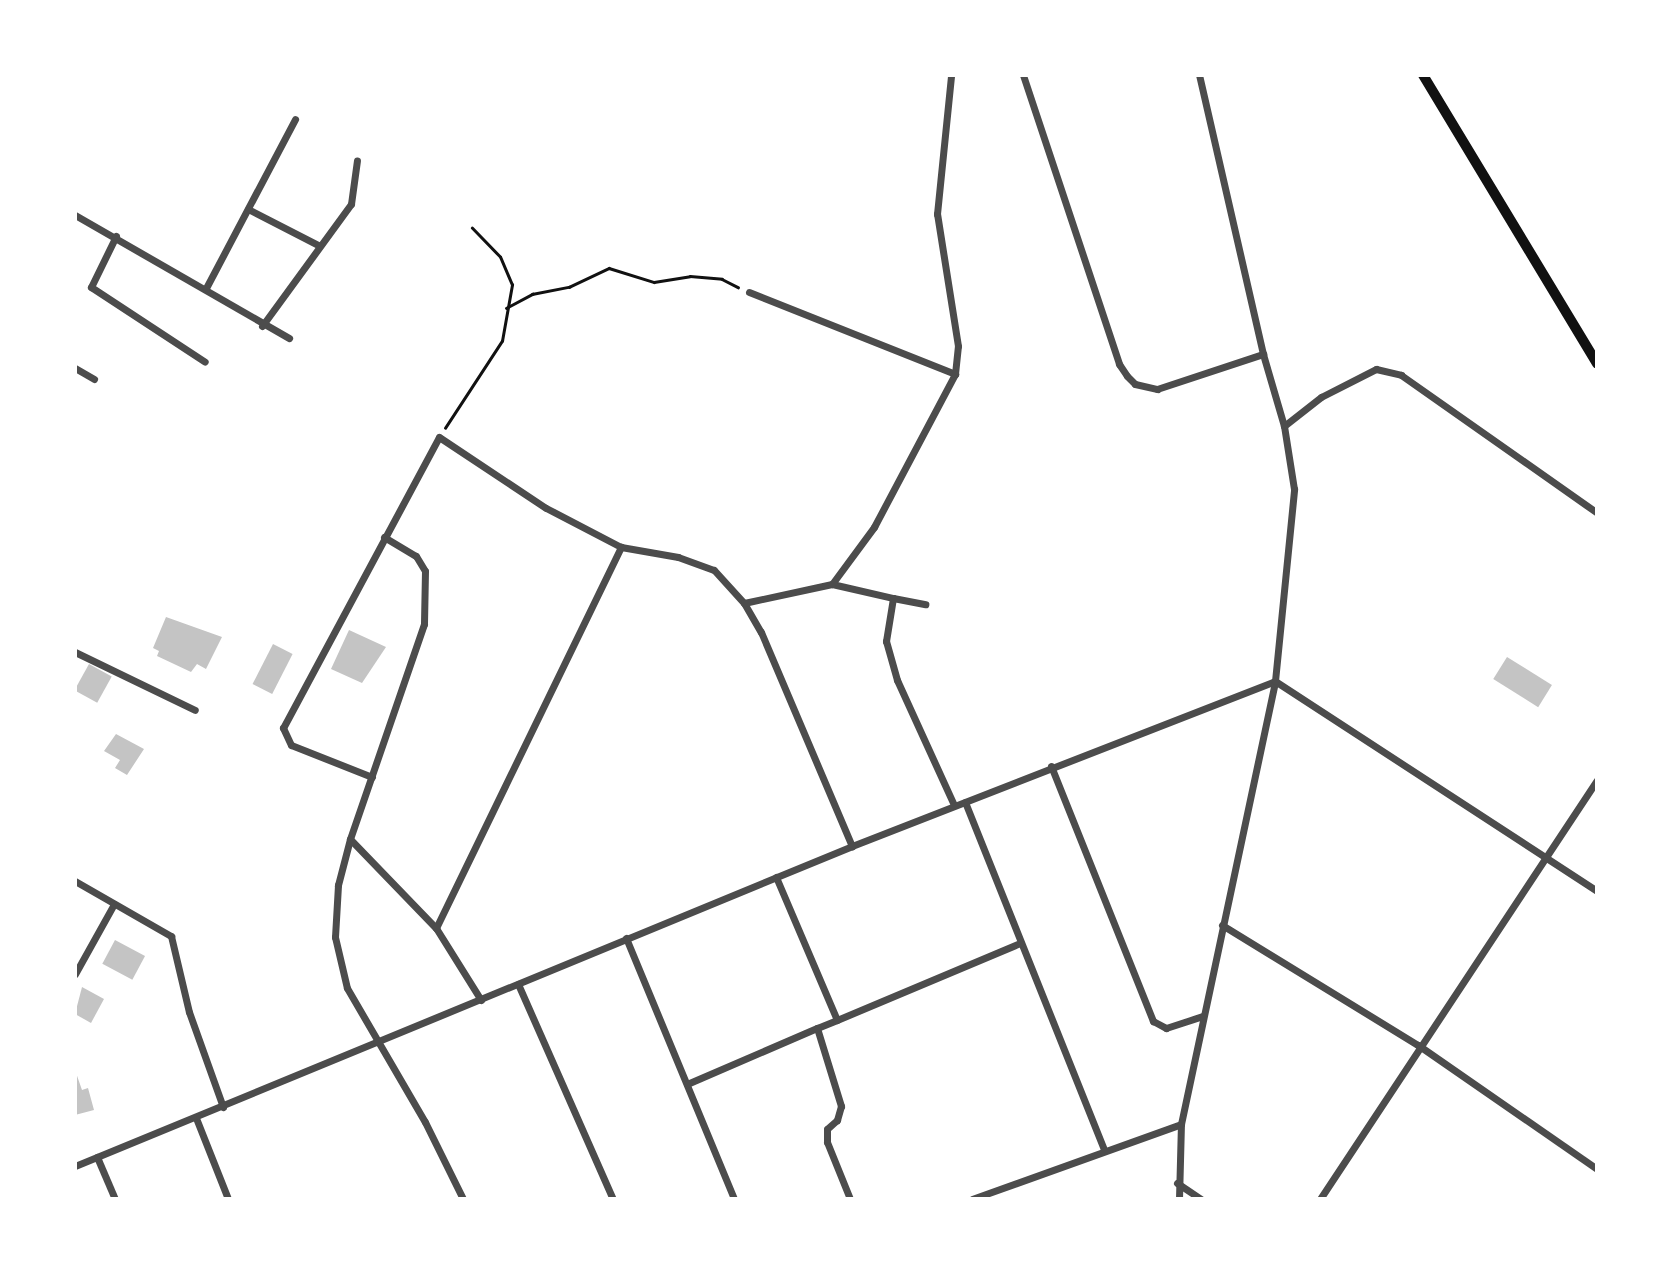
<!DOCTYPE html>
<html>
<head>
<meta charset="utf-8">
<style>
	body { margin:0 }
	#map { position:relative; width:1672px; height:1274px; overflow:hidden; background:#fff; font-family:"Sofia Sans Condensed",sans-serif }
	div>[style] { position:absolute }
	.building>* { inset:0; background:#c4c4c4; transform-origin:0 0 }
	.path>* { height:2.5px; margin:-1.25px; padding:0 1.25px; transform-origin:1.25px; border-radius:1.25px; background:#111 }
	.minor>* { height:7px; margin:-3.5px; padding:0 3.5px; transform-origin:3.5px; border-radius:3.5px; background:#4c4c4c }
	.secondary>* { height:10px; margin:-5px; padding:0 5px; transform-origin:5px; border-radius:5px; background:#111 }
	span { translate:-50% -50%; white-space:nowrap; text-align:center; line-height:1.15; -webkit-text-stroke:6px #fff; paint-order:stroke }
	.frame { position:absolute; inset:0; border:77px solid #fff; pointer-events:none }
</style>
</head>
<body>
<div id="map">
	<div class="building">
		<div style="clip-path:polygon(166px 617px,222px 637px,206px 669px,197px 664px,191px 672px,157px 656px,159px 651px,153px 648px)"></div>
		<div style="clip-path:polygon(349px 630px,386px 647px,362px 683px,331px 669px)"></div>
		<div style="left:273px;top:644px;width:22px;height:45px;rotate:27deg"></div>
		<div style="left:1507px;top:657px;width:53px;height:26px;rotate:32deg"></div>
		<div style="left:89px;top:664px;width:26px;height:30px;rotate:29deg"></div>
		<div style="clip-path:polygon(116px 734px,144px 749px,127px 775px,115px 768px,120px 760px,104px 751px)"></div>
		<div style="left:115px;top:940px;width:34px;height:27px;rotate:28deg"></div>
		<div style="clip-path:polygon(82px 987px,104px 999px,91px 1023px,75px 1014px)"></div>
		<div style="clip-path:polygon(75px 1070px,82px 1090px,88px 1088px,94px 1110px,75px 1115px)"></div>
	</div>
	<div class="path">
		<div style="left:506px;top:308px;width:30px;rotate:-28deg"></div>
		<div style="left:532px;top:294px;width:38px;rotate:-11deg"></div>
		<div style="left:569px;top:287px;width:44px;rotate:-25.4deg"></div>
		<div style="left:609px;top:268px;width:47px;rotate:17.3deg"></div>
		<div style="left:654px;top:282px;width:36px;rotate:-9deg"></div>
		<div style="left:690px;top:276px;width:32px;rotate:5deg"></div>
		<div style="left:722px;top:279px;width:18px;rotate:27deg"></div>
		<div style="left:445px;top:428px;width:104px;rotate:-56.8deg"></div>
		<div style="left:502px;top:341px;width:57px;rotate:-79.9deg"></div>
		<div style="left:512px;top:285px;width:30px;rotate:-113deg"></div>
		<div style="left:500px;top:257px;width:40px;rotate:-134deg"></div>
	</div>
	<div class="minor">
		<div style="left:1023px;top:75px;width:305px;rotate:71.6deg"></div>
		<div style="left:1119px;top:364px;width:14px;rotate:56deg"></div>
		<div style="left:1127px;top:376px;width:11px;rotate:45deg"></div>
		<div style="left:1135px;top:384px;width:23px;rotate:13deg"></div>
		<div style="left:1157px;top:389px;width:112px;rotate:-18.3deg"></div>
		<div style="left:248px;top:209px;width:79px;rotate:27.2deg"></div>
		<div style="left:75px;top:215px;width:247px;rotate:29.9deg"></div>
		<div style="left:116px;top:236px;width:57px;rotate:116.1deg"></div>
		<div style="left:91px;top:287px;width:136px;rotate:33.3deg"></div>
		<div style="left:206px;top:288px;width:191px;rotate:-62.2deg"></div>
		<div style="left:749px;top:292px;width:222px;rotate:21.7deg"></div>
		<div style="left:262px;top:326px;width:151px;rotate:-53.9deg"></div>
		<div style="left:351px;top:204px;width:44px;rotate:-82.2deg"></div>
		<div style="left:75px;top:368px;width:22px;rotate:30deg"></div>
		<div style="left:1284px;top:426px;width:47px;rotate:-38.1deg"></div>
		<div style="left:1321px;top:397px;width:62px;rotate:-27deg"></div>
		<div style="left:1376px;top:369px;width:26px;rotate:13deg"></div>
		<div style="left:1401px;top:375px;width:240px;rotate:35.1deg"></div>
		<div style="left:384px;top:537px;width:37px;rotate:31deg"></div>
		<div style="left:416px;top:556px;width:17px;rotate:59deg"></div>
		<div style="left:425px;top:571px;width:53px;rotate:91.1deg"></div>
		<div style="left:424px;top:624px;width:227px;rotate:109deg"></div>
		<div style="left:350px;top:839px;width:48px;rotate:104.6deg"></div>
		<div style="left:338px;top:885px;width:52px;rotate:93.3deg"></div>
		<div style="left:335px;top:937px;width:52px;rotate:76.8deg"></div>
		<div style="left:347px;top:988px;width:155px;rotate:59.8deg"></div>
		<div style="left:425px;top:1122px;width:86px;rotate:63.7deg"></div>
		<div style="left:832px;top:584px;width:63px;rotate:12.9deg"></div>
		<div style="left:893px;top:598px;width:44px;rotate:99.2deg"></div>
		<div style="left:886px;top:641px;width:41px;rotate:74.2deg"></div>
		<div style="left:897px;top:680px;width:137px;rotate:65.5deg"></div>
		<div style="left:893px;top:598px;width:33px;rotate:11deg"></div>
		<div style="left:744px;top:603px;width:34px;rotate:60deg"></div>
		<div style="left:761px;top:632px;width:233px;rotate:67deg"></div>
		<div style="left:75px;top:652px;width:133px;rotate:25.8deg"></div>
		<div style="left:1275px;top:681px;width:384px;rotate:33.1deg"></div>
		<div style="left:1051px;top:766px;width:275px;rotate:68.2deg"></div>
		<div style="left:1153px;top:1021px;width:15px;rotate:28deg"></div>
		<div style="left:1166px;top:1028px;width:39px;rotate:-18deg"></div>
		<div style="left:372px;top:777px;width:87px;rotate:-158.4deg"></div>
		<div style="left:291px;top:745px;width:19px;rotate:-115deg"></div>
		<div style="left:283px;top:728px;width:330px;rotate:-61.8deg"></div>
		<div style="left:439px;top:437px;width:128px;rotate:33.6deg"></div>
		<div style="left:546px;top:508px;width:85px;rotate:27.5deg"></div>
		<div style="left:621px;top:547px;width:58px;rotate:10deg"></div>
		<div style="left:678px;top:557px;width:38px;rotate:20deg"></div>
		<div style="left:714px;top:570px;width:45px;rotate:47.7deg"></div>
		<div style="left:744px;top:603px;width:90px;rotate:-12.2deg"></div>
		<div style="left:832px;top:584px;width:71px;rotate:-53.6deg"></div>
		<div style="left:874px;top:527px;width:173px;rotate:-62.1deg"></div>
		<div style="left:955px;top:374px;width:28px;rotate:-84deg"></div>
		<div style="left:958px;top:346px;width:134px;rotate:-99deg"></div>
		<div style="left:937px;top:214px;width:140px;rotate:-84.2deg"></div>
		<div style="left:965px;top:802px;width:374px;rotate:68.2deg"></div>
		<div style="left:350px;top:839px;width:124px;rotate:46deg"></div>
		<div style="left:436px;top:928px;width:85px;rotate:58deg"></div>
		<div style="left:776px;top:877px;width:155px;rotate:66.9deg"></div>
		<div style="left:837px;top:1020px;width:199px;rotate:-22.8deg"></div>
		<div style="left:75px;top:881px;width:111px;rotate:29.8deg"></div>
		<div style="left:171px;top:936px;width:78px;rotate:76.7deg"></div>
		<div style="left:189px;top:1012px;width:101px;rotate:70.3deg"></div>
		<div style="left:1222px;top:925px;width:230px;rotate:31.5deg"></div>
		<div style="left:1418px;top:1045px;width:218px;rotate:34.7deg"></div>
		<div style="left:436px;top:928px;width:424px;rotate:-64.1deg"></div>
		<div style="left:626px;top:938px;width:282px;rotate:67.5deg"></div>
		<div style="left:75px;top:974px;width:80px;rotate:-60.9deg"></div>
		<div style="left:518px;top:984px;width:235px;rotate:66.2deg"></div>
		<div style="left:837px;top:1020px;width:22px;rotate:158deg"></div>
		<div style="left:817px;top:1028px;width:82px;rotate:72.9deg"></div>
		<div style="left:841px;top:1106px;width:15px;rotate:106deg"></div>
		<div style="left:837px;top:1120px;width:13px;rotate:138deg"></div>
		<div style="left:827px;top:1129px;width:13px;rotate:90deg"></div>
		<div style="left:827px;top:1142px;width:61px;rotate:68deg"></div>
		<div style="left:687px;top:1084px;width:142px;rotate:-23.3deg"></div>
		<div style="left:196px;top:1118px;width:87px;rotate:68.4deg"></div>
		<div style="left:97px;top:1157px;width:46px;rotate:66.8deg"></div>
		<div style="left:75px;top:1166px;width:840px;rotate:-22.38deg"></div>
		<div style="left:852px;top:846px;width:454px;rotate:-21.3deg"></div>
		<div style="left:1177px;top:1183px;width:29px;rotate:34deg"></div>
		<div style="left:972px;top:1199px;width:222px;rotate:-19.7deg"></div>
		<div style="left:1179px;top:1199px;width:75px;rotate:-88.5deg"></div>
		<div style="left:1181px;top:1124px;width:453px;rotate:-78deg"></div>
		<div style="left:1275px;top:681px;width:193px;rotate:-84.3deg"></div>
		<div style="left:1294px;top:489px;width:64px;rotate:-99deg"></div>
		<div style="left:1284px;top:426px;width:75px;rotate:-106.3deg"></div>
		<div style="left:1263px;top:354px;width:286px;rotate:-102.9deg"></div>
		<div style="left:1320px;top:1199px;width:502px;rotate:-56.53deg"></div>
	</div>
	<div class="secondary">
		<div style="left:1423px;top:75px;width:337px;rotate:58.9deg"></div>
	</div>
	<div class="frame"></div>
</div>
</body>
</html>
